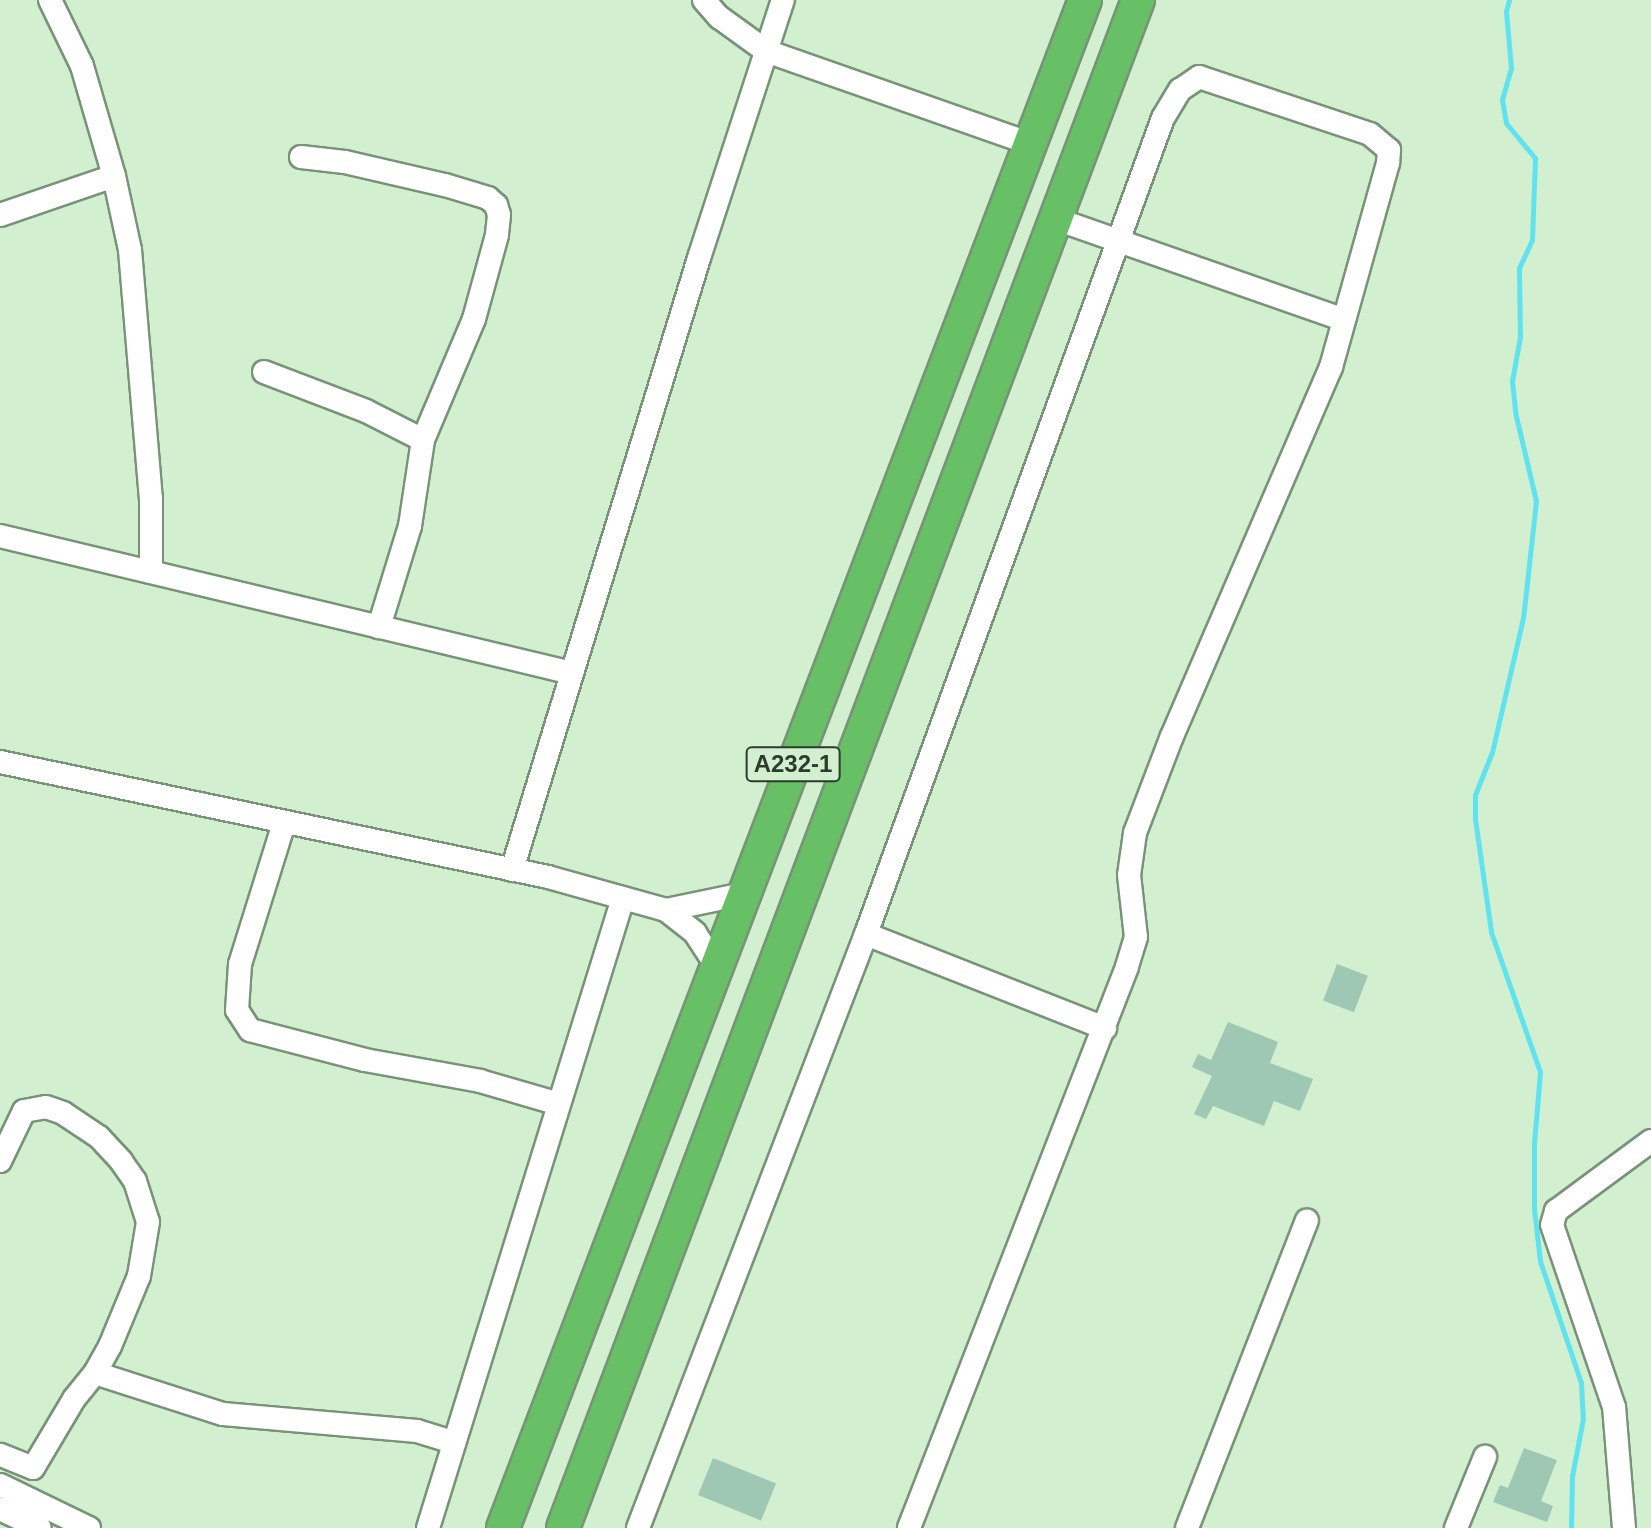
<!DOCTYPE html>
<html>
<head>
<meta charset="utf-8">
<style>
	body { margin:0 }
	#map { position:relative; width:1651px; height:1528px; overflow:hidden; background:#d2efd0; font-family:Arial,sans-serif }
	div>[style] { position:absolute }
	.stream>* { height:5px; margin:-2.5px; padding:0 2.5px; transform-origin:2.5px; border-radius:2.5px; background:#60e3ef }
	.building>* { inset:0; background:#9fc8b4; transform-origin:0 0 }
	.roads { filter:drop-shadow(2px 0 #789377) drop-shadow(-2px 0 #789377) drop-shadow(0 2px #789377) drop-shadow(0 -2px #789377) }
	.minor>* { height:22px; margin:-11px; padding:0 11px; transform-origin:11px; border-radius:11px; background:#fff }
	.highway>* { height:32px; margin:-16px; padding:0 16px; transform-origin:16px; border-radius:16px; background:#67bf66 }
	span { translate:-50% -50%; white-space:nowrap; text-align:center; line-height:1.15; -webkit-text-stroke:7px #d2efd0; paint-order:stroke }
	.shield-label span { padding:2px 6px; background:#d2efd0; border:2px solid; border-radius:6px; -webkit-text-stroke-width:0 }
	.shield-label { font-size:24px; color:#2f3a2e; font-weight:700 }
</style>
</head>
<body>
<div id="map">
	<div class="stream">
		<div style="left:1509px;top:0;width:11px;rotate:105deg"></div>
		<div style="left:1506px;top:11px;width:57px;rotate:85deg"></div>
		<div style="left:1511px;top:68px;width:33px;rotate:106deg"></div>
		<div style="left:1502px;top:100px;width:23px;rotate:80deg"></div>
		<div style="left:1506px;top:123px;width:45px;rotate:50.4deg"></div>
		<div style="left:1535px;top:158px;width:82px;rotate:92.1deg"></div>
		<div style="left:1532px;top:240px;width:31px;rotate:115deg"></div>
		<div style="left:1519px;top:268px;width:69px;rotate:89.2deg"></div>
		<div style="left:1520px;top:337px;width:45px;rotate:100.3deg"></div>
		<div style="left:1512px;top:381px;width:31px;rotate:84deg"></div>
		<div style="left:1515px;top:412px;width:91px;rotate:76.7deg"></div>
		<div style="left:1536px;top:501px;width:118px;rotate:96.3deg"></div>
		<div style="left:1523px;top:618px;width:138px;rotate:103deg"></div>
		<div style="left:1492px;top:752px;width:46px;rotate:111.6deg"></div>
		<div style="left:1475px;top:795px;width:24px;rotate:90deg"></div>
		<div style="left:1475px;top:819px;width:114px;rotate:81.9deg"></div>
		<div style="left:1491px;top:932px;width:148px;rotate:70.7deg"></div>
		<div style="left:1540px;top:1072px;width:71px;rotate:94.8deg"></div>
		<div style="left:1534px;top:1143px;width:66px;rotate:90deg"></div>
		<div style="left:1534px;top:1209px;width:52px;rotate:83.4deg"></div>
		<div style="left:1540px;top:1261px;width:129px;rotate:71.4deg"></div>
		<div style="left:1581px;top:1383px;width:35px;rotate:87deg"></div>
		<div style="left:1583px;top:1418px;width:59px;rotate:100.7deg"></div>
		<div style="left:1572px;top:1476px;width:52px;rotate:91.1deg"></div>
	</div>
	<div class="building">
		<div style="left:1337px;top:964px;width:33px;height:39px;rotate:21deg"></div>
		<div style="clip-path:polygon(1228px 1022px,1278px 1042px,1270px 1063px,1313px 1079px,1300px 1111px,1274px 1101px,1264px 1126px,1213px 1106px,1206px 1119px,1194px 1114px,1212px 1076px,1192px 1067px,1198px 1054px,1211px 1060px)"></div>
		<div style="clip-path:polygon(1524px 1448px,1557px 1460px,1541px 1501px,1553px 1506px,1547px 1522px,1493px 1502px,1500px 1485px,1508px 1488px)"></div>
		<div style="left:713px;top:1458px;width:68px;height:40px;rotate:22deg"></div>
	</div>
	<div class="roads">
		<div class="minor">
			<div style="left:50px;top:0;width:73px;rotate:64.1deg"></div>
			<div style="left:82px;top:66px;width:115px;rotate:73.8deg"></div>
			<div style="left:114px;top:176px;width:76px;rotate:77.8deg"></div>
			<div style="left:130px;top:250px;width:249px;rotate:85.2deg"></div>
			<div style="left:151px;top:498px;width:74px;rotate:90deg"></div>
			<div style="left:704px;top:0;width:23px;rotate:49deg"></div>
			<div style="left:719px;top:17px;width:58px;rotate:35.9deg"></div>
			<div style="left:766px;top:51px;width:281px;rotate:19.3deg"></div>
			<div style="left:301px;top:157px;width:44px;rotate:6.5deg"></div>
			<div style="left:345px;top:162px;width:103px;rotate:13deg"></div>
			<div style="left:445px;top:185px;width:45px;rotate:16.8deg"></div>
			<div style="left:488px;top:198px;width:11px;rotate:41deg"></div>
			<div style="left:496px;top:205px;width:10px;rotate:73deg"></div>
			<div style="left:499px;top:215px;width:20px;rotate:96deg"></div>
			<div style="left:497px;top:235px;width:87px;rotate:105.3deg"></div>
			<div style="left:474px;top:319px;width:131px;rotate:112.9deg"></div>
			<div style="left:423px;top:440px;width:87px;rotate:98.6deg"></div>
			<div style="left:410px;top:526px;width:106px;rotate:107.1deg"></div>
			<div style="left:0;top:215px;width:120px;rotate:-18.9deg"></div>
			<div style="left:1056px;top:219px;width:305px;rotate:19.3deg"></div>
			<div style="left:264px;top:372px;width:109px;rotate:20.9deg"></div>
			<div style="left:366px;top:411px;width:64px;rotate:27deg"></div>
			<div style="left:0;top:536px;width:588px;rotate:13.47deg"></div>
			<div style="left:0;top:762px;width:560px;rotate:11.85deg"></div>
			<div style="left:548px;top:877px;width:123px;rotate:15.6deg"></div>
			<div style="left:666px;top:910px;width:37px;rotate:38deg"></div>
			<div style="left:695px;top:933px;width:38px;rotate:57deg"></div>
			<div style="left:284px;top:823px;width:148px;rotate:107.3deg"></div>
			<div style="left:240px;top:964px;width:46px;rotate:93.7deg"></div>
			<div style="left:237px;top:1010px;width:24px;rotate:57deg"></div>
			<div style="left:250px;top:1030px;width:119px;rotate:14.6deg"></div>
			<div style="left:365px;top:1060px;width:117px;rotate:10.3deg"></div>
			<div style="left:480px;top:1081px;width:82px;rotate:16.2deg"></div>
			<div style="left:512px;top:870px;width:640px;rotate:-73.01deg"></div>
			<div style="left:699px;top:258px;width:271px;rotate:-72deg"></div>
			<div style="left:666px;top:910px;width:79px;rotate:-11.7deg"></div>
			<div style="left:866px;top:934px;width:257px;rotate:21.5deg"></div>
			<div style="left:0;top:1161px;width:55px;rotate:-64.4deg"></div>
			<div style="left:24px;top:1111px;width:22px;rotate:-10deg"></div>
			<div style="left:46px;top:1107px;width:18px;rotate:19deg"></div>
			<div style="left:63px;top:1113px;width:43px;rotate:33.7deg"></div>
			<div style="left:99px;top:1137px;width:33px;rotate:47deg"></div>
			<div style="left:121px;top:1161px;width:24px;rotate:55deg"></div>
			<div style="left:135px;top:1181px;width:43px;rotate:72.4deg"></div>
			<div style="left:148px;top:1222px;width:55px;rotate:99.5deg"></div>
			<div style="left:139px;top:1276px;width:76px;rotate:112.5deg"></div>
			<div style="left:110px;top:1346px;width:31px;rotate:119deg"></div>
			<div style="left:95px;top:1373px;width:33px;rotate:129deg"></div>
			<div style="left:74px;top:1399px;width:80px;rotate:120.7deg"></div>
			<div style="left:33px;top:1468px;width:35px;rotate:-158deg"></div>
			<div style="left:95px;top:1373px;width:134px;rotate:17.8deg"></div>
			<div style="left:223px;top:1414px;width:195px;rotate:5deg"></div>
			<div style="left:417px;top:1431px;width:39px;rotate:17deg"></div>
			<div style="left:0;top:1485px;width:99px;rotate:25.8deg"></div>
			<div style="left:0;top:1509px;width:44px;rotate:25.4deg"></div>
			<div style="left:428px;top:1528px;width:659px;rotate:-72.8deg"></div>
			<div style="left:638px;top:1528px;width:636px;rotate:-69deg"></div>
			<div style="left:866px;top:934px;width:868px;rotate:-70deg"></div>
			<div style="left:1163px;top:118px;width:33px;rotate:-59deg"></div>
			<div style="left:1180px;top:90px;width:23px;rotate:-34deg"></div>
			<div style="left:1199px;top:77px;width:180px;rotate:18.4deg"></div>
			<div style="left:1370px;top:134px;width:25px;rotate:40deg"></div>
			<div style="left:1389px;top:150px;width:13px;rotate:94deg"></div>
			<div style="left:1388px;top:163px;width:212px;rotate:105.6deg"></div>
			<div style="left:1331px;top:367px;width:402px;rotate:113.3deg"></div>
			<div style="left:1172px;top:736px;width:104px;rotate:110.9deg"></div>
			<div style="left:1135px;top:833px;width:42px;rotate:98.1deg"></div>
			<div style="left:1129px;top:875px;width:62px;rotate:83.6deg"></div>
			<div style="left:1136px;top:937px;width:31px;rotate:107deg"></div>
			<div style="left:1127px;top:967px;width:602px;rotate:111.24deg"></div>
			<div style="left:1187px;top:1528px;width:330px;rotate:-68.7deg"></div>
			<div style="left:1456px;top:1528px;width:77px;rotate:-67.8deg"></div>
			<div style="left:1624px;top:1528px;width:121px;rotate:-94.7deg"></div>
			<div style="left:1614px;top:1407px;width:192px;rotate:-108.8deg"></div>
			<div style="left:1552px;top:1225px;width:15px;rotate:-74deg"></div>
			<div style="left:1556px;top:1211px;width:118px;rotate:-36.4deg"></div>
		</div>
		<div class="highway">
			<div style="left:503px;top:1528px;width:1635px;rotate:-69.15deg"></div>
			<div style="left:563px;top:1528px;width:1633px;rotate:-69.38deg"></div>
		</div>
	</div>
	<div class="shield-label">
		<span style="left:793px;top:764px">A232-1</span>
	</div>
</div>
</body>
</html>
